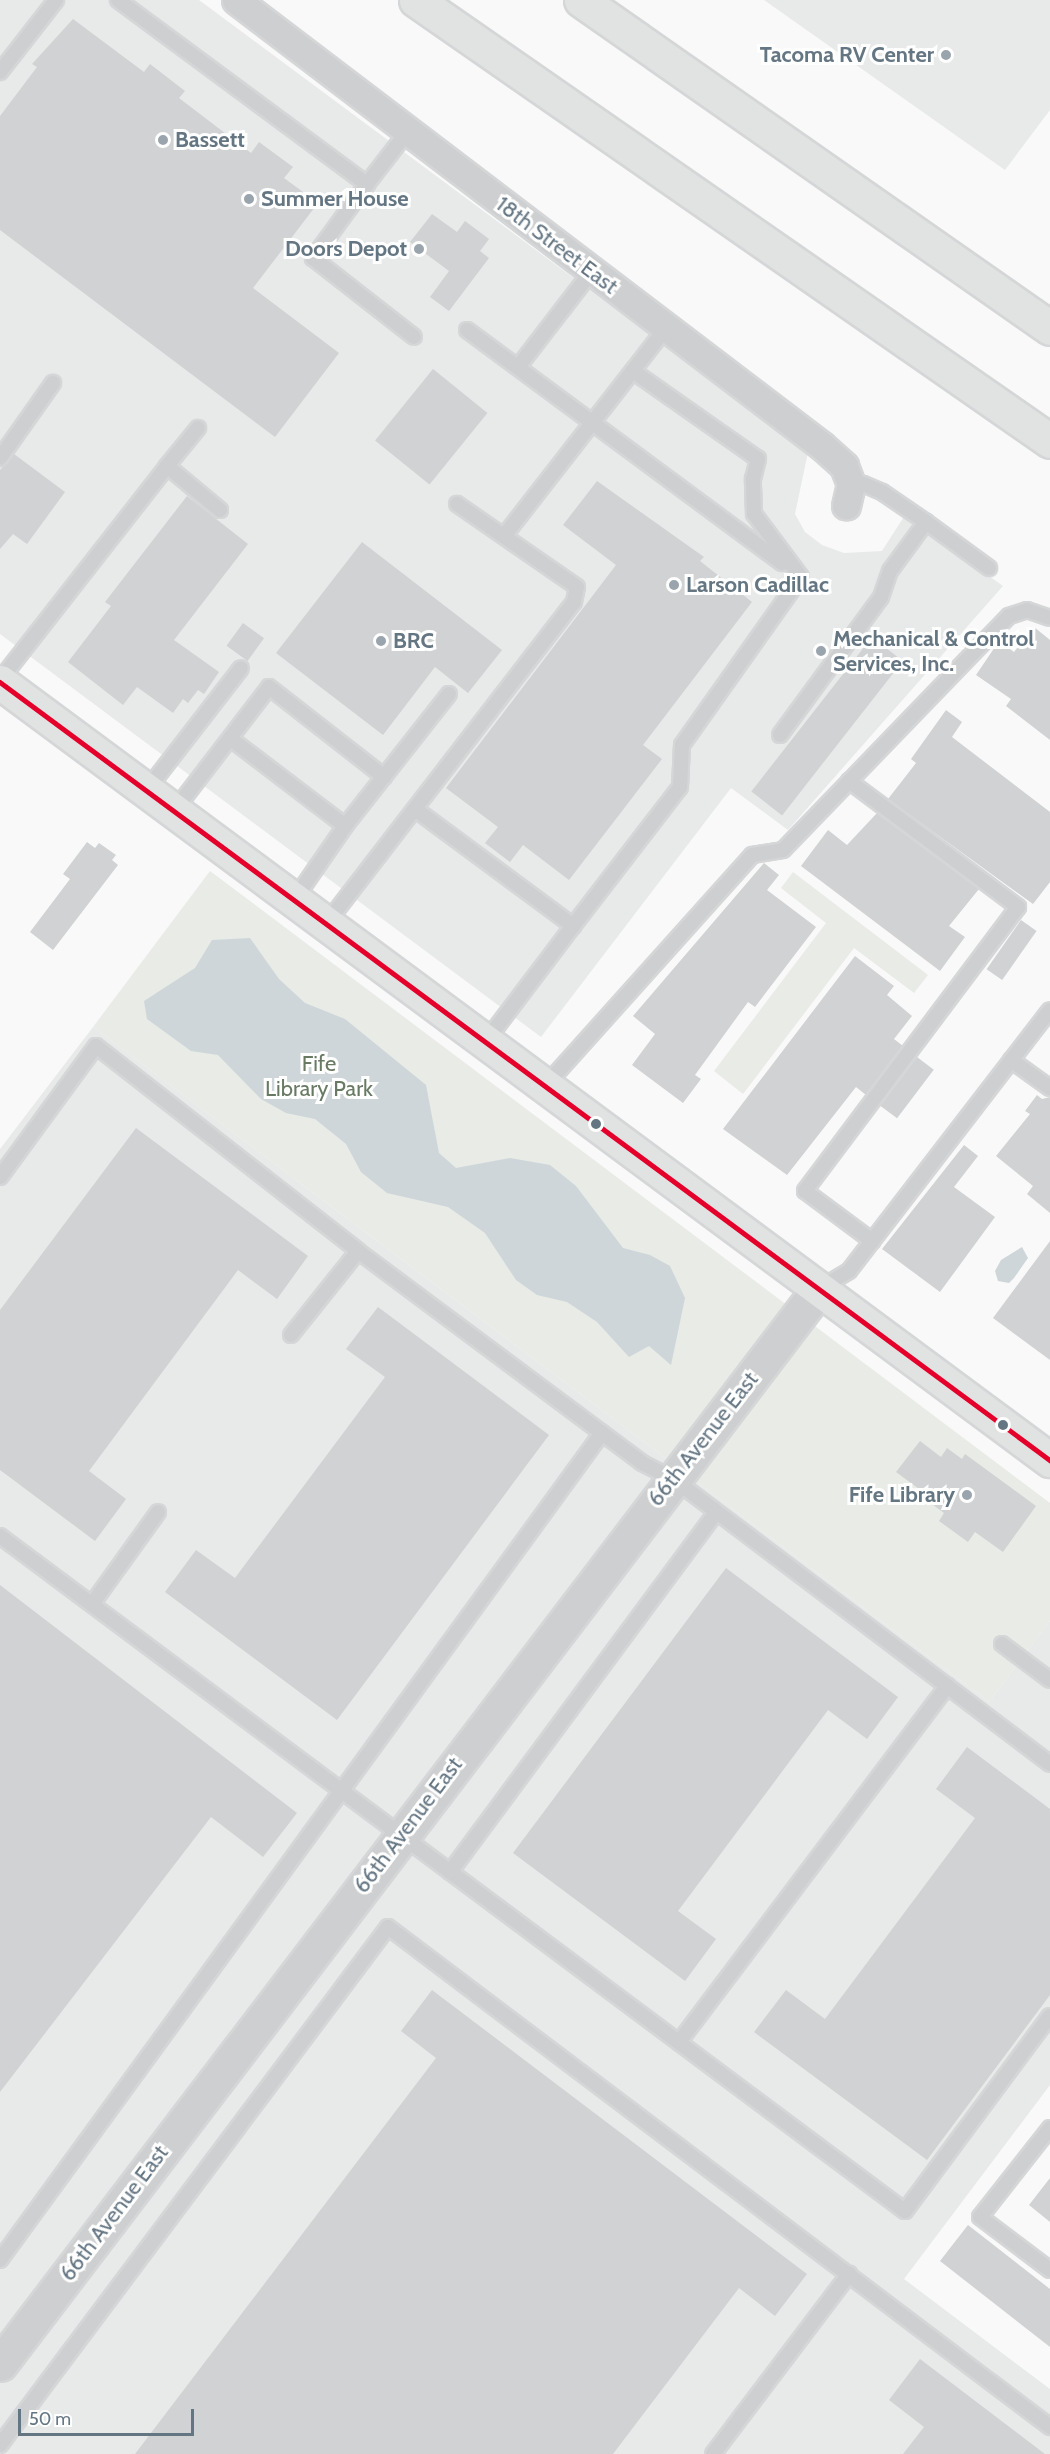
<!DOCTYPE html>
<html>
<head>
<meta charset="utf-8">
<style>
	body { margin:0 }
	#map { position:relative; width:1050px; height:2454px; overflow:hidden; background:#f9f9f9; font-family:Cabin,sans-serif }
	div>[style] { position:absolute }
	.built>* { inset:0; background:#e8e9e9 }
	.green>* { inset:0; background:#e8ebe6 }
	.water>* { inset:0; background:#ced6d9 }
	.building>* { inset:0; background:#d0d2d3; transform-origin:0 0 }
	.roads { filter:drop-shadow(2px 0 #d5d6d7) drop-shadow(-2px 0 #d5d6d7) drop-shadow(0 2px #d5d6d7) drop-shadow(0 -2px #d5d6d7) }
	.service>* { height:14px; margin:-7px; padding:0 7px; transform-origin:7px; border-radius:7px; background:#cecfd0 }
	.minor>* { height:27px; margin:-13.5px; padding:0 13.5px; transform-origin:13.5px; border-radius:13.5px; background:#cecfd0 }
	.tertiary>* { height:33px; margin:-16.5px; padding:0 16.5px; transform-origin:16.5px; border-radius:16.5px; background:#cecfd0 }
	.secondary>* { height:33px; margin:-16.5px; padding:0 16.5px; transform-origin:16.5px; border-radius:16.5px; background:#e1e2e2 }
	.motorway>* { height:33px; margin:-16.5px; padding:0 16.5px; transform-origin:16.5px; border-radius:16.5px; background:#e1e2e2 }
	.bus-1>* { height:4.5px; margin:-2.25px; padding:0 2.25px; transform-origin:2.25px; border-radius:2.25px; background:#e4002b }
	.dots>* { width:16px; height:16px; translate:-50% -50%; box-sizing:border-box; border:3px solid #fff; border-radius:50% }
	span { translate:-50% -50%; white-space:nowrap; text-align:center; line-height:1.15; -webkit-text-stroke:6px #fff; paint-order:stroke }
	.poi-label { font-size:22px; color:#657683; font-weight:700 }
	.right { translate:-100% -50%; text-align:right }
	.left { translate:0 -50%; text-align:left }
	.street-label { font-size:22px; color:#657683 }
	.park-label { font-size:22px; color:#687a64 }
	.scale { position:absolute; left:18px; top:2409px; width:176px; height:27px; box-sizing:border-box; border:3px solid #657683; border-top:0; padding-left:8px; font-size:18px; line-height:21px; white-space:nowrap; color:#657683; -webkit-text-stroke:4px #fff; paint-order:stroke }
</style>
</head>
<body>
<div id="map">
	<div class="built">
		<div style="clip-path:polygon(0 0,199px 0,808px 452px,795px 514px,805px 532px,822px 545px,844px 553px,882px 551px,905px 515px,1003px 586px,788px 830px,731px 788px,541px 1037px,0 634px)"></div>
		<div style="clip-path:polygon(764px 0,1050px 0,1050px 110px,1005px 170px)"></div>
		<div style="clip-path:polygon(93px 1027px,989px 1702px,1050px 1621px,1050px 2085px,904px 2279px,1050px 2389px,1050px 2454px,0 2454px,0 1149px)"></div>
	</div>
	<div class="green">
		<div style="clip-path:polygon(210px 871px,1050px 1503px,1050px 1621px,989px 1702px,93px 1027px)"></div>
		<div style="clip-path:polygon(793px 872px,928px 975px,914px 993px,854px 948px,743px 1094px,714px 1071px,826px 923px,781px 888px)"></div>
	</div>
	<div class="water">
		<div style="clip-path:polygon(250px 938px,279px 979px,305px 1003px,345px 1019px,426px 1085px,439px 1153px,456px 1168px,510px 1158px,550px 1165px,576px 1186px,623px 1248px,650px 1255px,670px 1266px,685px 1298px,671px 1365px,649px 1346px,629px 1357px,597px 1322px,567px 1302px,537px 1295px,516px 1280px,485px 1233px,448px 1207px,387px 1193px,361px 1172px,346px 1144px,315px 1119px,286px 1113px,261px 1099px,218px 1055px,191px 1051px,147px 1019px,144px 1001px,195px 968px,212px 940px)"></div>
		<div style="clip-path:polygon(1022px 1247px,1028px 1258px,1014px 1278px,1009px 1283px,998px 1281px,995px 1271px,1001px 1260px)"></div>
	</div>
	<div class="building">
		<div style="clip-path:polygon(73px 19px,144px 72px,150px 64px,185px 91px,179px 98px,251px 153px,259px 142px,293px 167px,284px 178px,318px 203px,253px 288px,339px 353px,275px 437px,0 230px,0 116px,37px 67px,32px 64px)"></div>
		<div style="clip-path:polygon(432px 214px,457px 232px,465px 221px,489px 239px,480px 251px,489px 258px,449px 311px,430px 297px,449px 271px,410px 242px)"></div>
		<div style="left:433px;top:369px;width:70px;height:92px;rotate:39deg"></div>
		<div style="clip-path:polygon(14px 454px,65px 492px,27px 544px,13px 534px,0 549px,0 470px)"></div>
		<div style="clip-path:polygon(597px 481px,704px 557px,700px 561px,752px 602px,643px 745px,662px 759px,569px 880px,523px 845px,510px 862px,485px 843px,498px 827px,446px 788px,616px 565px,563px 525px)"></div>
		<div style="clip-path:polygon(187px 496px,248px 544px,174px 640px,219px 672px,204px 694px,198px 690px,188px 703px,183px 699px,173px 713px,137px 687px,123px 705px,68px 662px,111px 606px,105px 602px)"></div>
		<div style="clip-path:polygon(362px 542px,502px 650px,468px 693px,435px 667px,383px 735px,276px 653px)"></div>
		<div style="left:243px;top:623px;width:26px;height:28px;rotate:36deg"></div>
		<div style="clip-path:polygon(1034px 627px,1050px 640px,1050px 740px,1006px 706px,1011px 699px,976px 675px,999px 641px,1014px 652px)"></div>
		<div style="left:872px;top:637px;width:39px;height:196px;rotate:38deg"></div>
		<div style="clip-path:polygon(946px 710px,962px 722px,952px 737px,1050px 812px,1050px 882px,1033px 904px,888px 799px,916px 763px,911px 759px)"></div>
		<div style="clip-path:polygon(877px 813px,979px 889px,949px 926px,965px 937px,940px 971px,801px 866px,828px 830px,847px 845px)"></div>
		<div style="clip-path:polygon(87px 842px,95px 848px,99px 843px,116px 855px,112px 860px,118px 865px,53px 950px,30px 932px,70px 879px,63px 874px)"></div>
		<div style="clip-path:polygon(764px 863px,779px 875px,767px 890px,816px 927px,755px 1007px,748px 1002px,695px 1075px,701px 1079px,683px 1103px,632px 1065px,655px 1034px,633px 1016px)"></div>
		<div style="left:1021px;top:920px;width:19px;height:60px;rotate:35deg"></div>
		<div style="clip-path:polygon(855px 956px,894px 986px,887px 995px,912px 1016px,894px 1039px,903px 1046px,866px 1095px,856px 1087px,787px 1175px,723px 1129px)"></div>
		<div style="left:917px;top:1057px;width:21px;height:61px;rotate:37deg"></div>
		<div style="clip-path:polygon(1037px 1095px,1042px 1099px,1050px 1097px,1050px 1213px,1027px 1194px,1033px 1186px,996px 1156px,1030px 1114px,1025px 1111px)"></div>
		<div style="clip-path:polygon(136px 1128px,308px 1256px,277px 1299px,238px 1270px,89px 1471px,126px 1499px,95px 1541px,0 1470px,0 1310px)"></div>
		<div style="clip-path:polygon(964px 1145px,978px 1156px,954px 1187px,995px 1217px,940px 1292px,882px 1249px)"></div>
		<div style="clip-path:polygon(1050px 1241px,1050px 1360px,993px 1318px)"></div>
		<div style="clip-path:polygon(378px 1307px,549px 1435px,337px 1720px,165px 1592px,196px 1550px,235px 1578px,385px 1377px,346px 1349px)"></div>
		<div style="clip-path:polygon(920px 1441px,941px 1457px,947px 1448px,962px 1459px,965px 1454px,1036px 1506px,1003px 1552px,975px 1532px,968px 1542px,939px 1521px,944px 1513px,932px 1504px,934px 1500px,896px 1472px)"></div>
		<div style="clip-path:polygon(726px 1568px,898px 1697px,867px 1739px,828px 1710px,678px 1911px,716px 1939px,685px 1981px,513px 1853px)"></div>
		<div style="clip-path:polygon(0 1585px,297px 1813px,263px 1857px,211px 1817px,0 2092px)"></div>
		<div style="clip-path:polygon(967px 1747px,1050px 1809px,1050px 1995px,927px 2160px,754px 2032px,786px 1990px,825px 2019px,975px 1818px,936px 1789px)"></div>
		<div style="clip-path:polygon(432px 1990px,807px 2274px,775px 2316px,739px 2288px,613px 2454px,135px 2454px,436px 2058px,401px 2031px)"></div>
		<div style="clip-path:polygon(1050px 2178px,1050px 2222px,1029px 2205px)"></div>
		<div style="clip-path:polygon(968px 2225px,1050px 2289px,1050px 2347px,940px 2261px)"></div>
		<div style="clip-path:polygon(920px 2359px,1045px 2454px,903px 2454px,924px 2427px,889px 2400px)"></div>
	</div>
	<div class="roads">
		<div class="service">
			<div style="left:118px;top:0;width:310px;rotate:36.5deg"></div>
			<div style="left:367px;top:184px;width:92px;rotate:126.1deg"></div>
			<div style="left:313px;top:258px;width:128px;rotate:38deg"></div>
			<div style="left:0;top:72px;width:91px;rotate:-52.1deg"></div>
			<div style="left:367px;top:184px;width:67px;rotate:-52.3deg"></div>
			<div style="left:467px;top:330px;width:392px;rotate:36.5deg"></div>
			<div style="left:518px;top:367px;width:121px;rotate:-52.4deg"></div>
			<div style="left:0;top:458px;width:92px;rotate:-54.8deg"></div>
			<div style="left:167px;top:466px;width:49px;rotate:-50.8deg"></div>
			<div style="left:926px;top:522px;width:78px;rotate:36.1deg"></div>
			<div style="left:504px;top:536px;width:264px;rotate:-52.1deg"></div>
			<div style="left:0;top:680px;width:271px;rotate:-52deg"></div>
			<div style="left:167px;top:466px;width:69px;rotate:39.7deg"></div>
			<div style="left:780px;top:735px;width:171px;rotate:-53.8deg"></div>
			<div style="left:881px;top:597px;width:28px;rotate:-71deg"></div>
			<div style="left:890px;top:571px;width:61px;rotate:-53.7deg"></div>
			<div style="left:926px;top:522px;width:53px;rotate:-145.7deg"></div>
			<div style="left:882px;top:492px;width:21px;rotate:-157deg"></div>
			<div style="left:863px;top:484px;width:12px;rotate:180deg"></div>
			<div style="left:231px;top:739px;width:143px;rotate:37.3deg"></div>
			<div style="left:849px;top:781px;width:211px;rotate:36.7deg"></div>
			<div style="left:1018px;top:907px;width:355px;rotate:126.9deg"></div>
			<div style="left:805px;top:1191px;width:84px;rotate:36.7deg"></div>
			<div style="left:146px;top:791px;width:155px;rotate:-52.3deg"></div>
			<div style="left:415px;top:809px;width:197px;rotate:36.5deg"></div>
			<div style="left:573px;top:926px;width:175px;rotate:-52.4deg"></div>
			<div style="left:680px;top:787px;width:42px;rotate:-87.3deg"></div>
			<div style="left:682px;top:745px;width:206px;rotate:-54.7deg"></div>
			<div style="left:801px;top:577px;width:79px;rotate:-126.7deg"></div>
			<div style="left:754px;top:514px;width:35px;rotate:-92deg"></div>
			<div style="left:753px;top:479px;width:21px;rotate:-76deg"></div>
			<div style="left:758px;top:459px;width:153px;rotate:-144.9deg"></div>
			<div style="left:174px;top:811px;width:156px;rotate:-52.5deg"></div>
			<div style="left:269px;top:687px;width:146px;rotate:38deg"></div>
			<div style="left:294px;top:900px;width:90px;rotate:-55.4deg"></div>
			<div style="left:345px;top:826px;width:168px;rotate:-51.8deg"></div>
			<div style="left:326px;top:924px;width:406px;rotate:-52.4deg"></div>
			<div style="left:574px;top:602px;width:15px;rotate:-79deg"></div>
			<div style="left:577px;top:587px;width:146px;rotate:-145.3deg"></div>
			<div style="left:486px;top:1041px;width:144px;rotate:-52.9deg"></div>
			<div style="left:1011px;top:1060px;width:48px;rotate:35.7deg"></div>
			<div style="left:545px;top:1086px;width:310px;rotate:-48.1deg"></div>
			<div style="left:752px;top:855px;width:31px;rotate:-9deg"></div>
			<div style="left:783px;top:850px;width:325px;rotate:-46deg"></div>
			<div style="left:1009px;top:616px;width:19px;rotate:-18deg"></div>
			<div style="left:1027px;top:610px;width:24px;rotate:19deg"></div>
			<div style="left:0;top:1177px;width:162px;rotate:-53.8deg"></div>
			<div style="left:96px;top:1046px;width:333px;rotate:38deg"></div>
			<div style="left:358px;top:1251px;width:354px;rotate:36.7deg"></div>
			<div style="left:642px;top:1463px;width:34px;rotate:27deg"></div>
			<div style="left:672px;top:1478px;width:474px;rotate:37.1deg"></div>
			<div style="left:819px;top:1289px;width:35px;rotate:-31deg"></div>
			<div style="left:849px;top:1271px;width:329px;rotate:-52.4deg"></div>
			<div style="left:291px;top:1335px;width:107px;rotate:-51.4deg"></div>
			<div style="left:0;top:1536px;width:1129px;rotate:36.72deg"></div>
			<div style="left:905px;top:2211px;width:243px;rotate:-53.4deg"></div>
			<div style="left:92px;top:1604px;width:113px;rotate:-54.3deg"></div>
			<div style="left:1002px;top:1644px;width:60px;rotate:36.9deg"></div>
			<div style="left:450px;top:1872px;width:447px;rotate:-53.5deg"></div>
			<div style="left:679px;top:2042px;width:446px;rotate:-53deg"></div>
			<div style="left:1050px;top:2128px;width:113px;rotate:128.2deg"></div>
			<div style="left:980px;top:2217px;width:88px;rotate:37.1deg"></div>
			<div style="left:0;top:2260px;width:1023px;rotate:-53.95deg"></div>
			<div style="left:0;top:2445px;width:647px;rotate:-53.17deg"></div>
			<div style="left:388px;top:1927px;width:830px;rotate:37.06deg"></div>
			<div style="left:713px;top:2454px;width:226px;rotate:-52.9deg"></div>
		</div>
		<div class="minor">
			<div style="left:236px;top:0;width:736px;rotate:37.27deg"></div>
			<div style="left:822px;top:446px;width:30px;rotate:42deg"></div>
			<div style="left:844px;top:466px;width:19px;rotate:69deg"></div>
			<div style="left:851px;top:484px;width:22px;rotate:103deg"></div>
		</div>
		<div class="tertiary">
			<div style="left:0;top:2364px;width:1351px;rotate:-52.7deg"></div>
		</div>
		<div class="secondary">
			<div style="left:0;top:682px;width:1307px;rotate:36.54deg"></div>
		</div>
		<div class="motorway">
			<div style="left:416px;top:0;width:772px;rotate:34.82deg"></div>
			<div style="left:581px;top:0;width:572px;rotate:34.97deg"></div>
		</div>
	</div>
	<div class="bus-1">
		<div style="left:0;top:682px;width:1307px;rotate:36.54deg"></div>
	</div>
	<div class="dots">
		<div style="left:946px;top:55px;background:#99a4ac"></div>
		<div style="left:163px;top:140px;background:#99a4ac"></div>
		<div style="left:249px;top:199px;background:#99a4ac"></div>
		<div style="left:419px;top:249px;background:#99a4ac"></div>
		<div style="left:674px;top:585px;background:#99a4ac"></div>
		<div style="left:381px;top:641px;background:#99a4ac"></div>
		<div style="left:821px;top:651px;background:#99a4ac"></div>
		<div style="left:596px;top:1124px;background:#657683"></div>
		<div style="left:1003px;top:1425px;background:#657683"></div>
		<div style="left:967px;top:1495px;background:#99a4ac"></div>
	</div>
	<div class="poi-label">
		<span class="right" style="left:934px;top:55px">Tacoma RV Center</span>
		<span class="left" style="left:175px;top:140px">Bassett</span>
		<span class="left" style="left:261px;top:199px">Summer House</span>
		<span class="right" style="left:407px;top:249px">Doors Depot</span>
		<span class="left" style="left:686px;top:585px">Larson Cadillac</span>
		<span class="left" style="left:833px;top:651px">Mechanical &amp; Control<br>Services, Inc.</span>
		<span class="left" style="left:393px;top:641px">BRC</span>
		<span class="right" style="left:955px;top:1495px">Fife Library</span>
	</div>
	<div class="street-label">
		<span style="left:557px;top:245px;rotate:37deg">18th Street East</span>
		<span style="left:703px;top:1439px;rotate:-52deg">66th Avenue East</span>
		<span style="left:408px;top:1825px;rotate:-53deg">66th Avenue East</span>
		<span style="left:114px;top:2213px;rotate:-53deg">66th Avenue East</span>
	</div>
	<div class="park-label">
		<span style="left:319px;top:1076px">Fife<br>Library Park</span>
	</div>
	<div class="scale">50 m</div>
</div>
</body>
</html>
